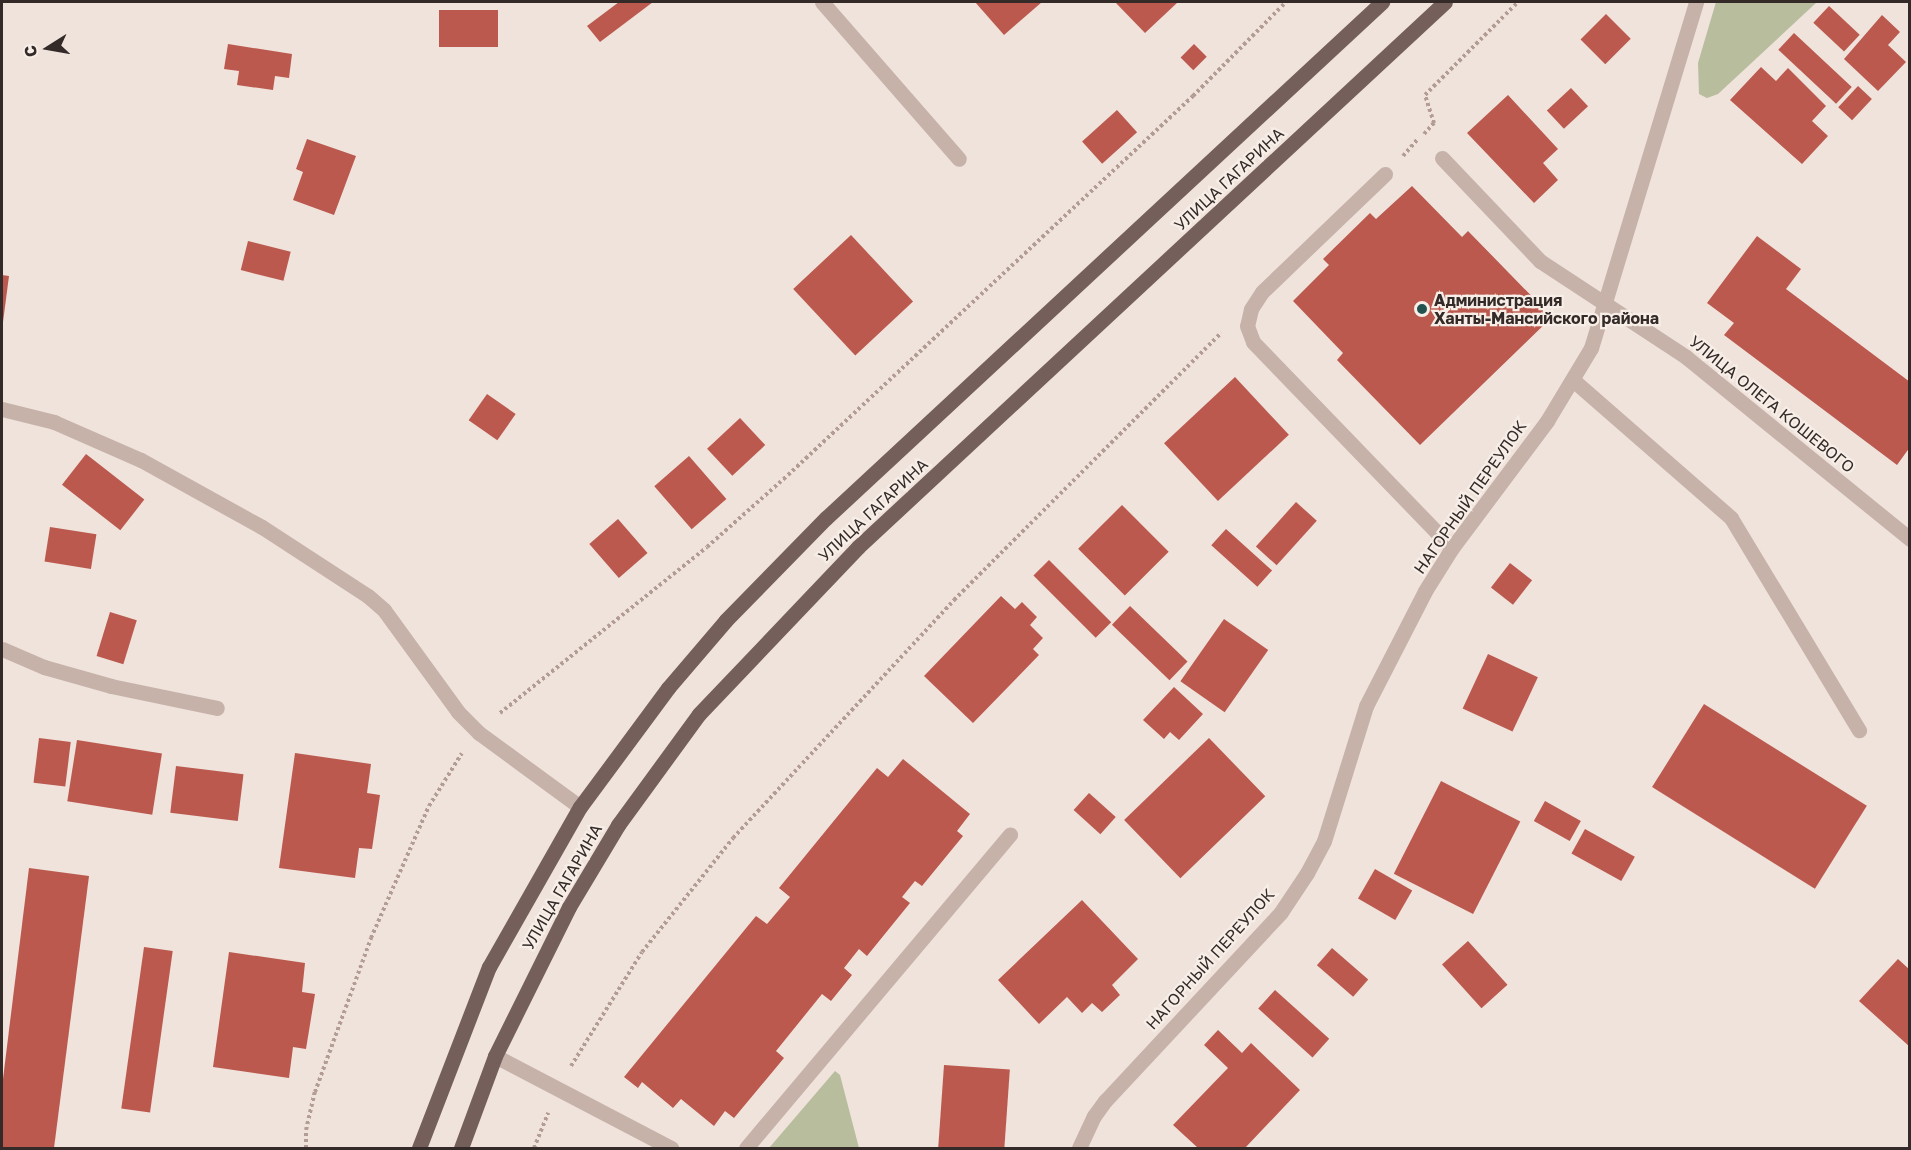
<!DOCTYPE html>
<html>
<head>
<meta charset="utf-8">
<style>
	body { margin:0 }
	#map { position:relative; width:1911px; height:1150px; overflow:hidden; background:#efe3dc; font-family:"Golos Text",sans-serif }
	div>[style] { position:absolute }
	.green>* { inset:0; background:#b7bd9d }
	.building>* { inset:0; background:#bb594e; transform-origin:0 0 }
	.path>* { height:4px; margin-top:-2px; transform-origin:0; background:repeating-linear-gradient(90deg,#b29c93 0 3px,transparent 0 6px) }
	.minor>* { height:15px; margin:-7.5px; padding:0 7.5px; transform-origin:7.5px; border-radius:7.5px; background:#c6b2a9 }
	.major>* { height:15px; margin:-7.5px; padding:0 7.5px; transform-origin:7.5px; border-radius:7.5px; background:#755f5a }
	.dots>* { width:16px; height:16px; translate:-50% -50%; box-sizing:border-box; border:3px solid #f7eee7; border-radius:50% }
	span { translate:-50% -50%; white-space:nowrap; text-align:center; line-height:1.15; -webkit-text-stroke:4.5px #f7eee7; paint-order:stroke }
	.street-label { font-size:16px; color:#342a28 }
	.poi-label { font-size:16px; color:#342a28; font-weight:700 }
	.left { translate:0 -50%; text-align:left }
	.frame { position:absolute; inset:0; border:3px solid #342a28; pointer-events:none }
	.north { position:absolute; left:18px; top:18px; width:60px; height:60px; -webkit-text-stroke:4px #f7eee7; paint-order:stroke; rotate:259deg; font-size:16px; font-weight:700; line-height:24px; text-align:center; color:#342a28 }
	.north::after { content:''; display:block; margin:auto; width:21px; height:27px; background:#342a28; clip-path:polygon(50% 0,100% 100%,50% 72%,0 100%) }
</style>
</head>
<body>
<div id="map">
	<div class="green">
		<div style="clip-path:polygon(1716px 2px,1817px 2px,1718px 94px,1707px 98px,1699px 94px,1698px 63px)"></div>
		<div style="clip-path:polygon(835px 1071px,840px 1075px,859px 1148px,769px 1148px)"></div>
	</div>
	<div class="building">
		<div style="clip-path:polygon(619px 2px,653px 2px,600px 42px,587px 26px)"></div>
		<div style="clip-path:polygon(975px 2px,1042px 2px,1004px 35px)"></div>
		<div style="clip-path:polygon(1115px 2px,1178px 2px,1145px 33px)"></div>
		<div style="left:1829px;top:6px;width:42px;height:23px;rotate:43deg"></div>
		<div style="left:439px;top:10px;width:59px;height:37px"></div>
		<div style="left:1606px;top:14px;width:35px;height:36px;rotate:45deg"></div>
		<div style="clip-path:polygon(1882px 15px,1900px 32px,1888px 45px,1906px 62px,1878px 91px,1844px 59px)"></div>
		<div style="left:1794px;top:33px;width:79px;height:23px;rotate:43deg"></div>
		<div style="clip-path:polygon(228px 44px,292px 54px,289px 78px,275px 76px,273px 90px,237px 85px,239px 71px,224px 69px)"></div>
		<div style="left:1194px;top:44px;width:18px;height:19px;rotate:45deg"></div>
		<div style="clip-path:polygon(1761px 67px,1776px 81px,1788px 68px,1826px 106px,1812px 121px,1828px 136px,1802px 164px,1730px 100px)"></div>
		<div style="left:1858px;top:86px;width:19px;height:29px;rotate:43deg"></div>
		<div style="left:1571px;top:88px;width:25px;height:33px;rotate:47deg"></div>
		<div style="clip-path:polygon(1508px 95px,1558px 149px,1543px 163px,1558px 180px,1534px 203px,1467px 133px)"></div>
		<div style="left:1117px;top:110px;width:30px;height:47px;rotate:48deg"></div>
		<div style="clip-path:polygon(307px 139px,356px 156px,334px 215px,293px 200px,303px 172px,296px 169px)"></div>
		<div style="clip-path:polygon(1412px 186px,1462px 237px,1468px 231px,1552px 317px,1420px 445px,1337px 360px,1343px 353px,1293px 301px,1329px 265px,1323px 259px,1370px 213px,1376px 219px)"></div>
		<div style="left:851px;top:235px;width:91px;height:79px;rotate:47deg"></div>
		<div style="clip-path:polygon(1757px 236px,1801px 269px,1786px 289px,1910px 382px,1910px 447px,1897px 465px,1724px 335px,1734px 323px,1707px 303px)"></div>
		<div style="left:248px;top:241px;width:44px;height:30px;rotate:14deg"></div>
		<div style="clip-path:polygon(2px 275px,9px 276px,3px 322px,2px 322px)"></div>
		<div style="left:1235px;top:377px;width:79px;height:97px;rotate:47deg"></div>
		<div style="left:487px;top:394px;width:35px;height:32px;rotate:35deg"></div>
		<div style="left:740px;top:418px;width:37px;height:45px;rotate:47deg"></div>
		<div style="left:86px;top:454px;width:74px;height:39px;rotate:38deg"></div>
		<div style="left:689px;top:456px;width:57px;height:46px;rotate:49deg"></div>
		<div style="left:1296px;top:502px;width:28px;height:60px;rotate:42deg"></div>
		<div style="left:1122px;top:505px;width:66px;height:62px;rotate:45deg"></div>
		<div style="left:618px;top:519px;width:45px;height:38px;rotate:49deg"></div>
		<div style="left:50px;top:527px;width:47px;height:35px;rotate:9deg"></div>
		<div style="left:1226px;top:529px;width:62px;height:22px;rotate:42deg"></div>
		<div style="left:1049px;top:560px;width:88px;height:22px;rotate:45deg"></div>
		<div style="left:1510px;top:563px;width:28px;height:31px;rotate:38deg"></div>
		<div style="clip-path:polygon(1001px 596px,1015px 609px,1022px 602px,1037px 617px,1030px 625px,1043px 638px,1033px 649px,1039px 655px,973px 723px,924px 676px)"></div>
		<div style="left:1130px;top:606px;width:80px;height:26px;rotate:44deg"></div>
		<div style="left:110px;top:612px;width:28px;height:46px;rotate:17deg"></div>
		<div style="left:1224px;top:619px;width:54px;height:76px;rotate:35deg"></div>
		<div style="left:1488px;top:654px;width:55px;height:60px;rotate:25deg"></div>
		<div style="clip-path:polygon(1174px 687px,1203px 714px,1179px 740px,1170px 732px,1164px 739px,1143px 720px)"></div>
		<div style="left:1704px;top:704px;width:192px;height:98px;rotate:32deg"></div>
		<div style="left:39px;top:738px;width:32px;height:45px;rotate:7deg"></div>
		<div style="left:1209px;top:738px;width:81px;height:118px;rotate:46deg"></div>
		<div style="left:77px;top:740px;width:86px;height:62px;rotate:9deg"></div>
		<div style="clip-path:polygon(295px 753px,371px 764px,367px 793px,380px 795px,372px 849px,359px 848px,355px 878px,279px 868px)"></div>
		<div style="clip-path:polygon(903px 759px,970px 814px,957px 831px,963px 836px,922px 886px,915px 881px,902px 897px,910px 903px,867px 956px,859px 949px,844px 968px,852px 975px,831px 1001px,822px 994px,776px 1051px,784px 1058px,734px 1118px,725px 1111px,714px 1126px,681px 1099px,673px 1108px,642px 1082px,638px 1088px,624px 1077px,756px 916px,767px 924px,790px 897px,779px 888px,877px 768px,888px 777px)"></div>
		<div style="left:176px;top:766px;width:68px;height:47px;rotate:7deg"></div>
		<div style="left:1441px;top:781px;width:89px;height:104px;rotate:27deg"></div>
		<div style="left:1089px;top:793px;width:36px;height:23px;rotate:42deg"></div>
		<div style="left:1545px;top:801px;width:41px;height:23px;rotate:29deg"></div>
		<div style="left:1585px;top:829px;width:57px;height:28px;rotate:29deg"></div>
		<div style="clip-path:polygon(29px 868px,89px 876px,54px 1148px,2px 1148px,2px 1087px)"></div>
		<div style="left:1375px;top:869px;width:43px;height:34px;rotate:30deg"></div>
		<div style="clip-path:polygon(1082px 900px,1138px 959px,1112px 985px,1120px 995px,1102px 1012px,1092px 1003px,1082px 1013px,1067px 997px,1039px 1024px,998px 980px)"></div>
		<div style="left:1468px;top:941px;width:59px;height:35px;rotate:48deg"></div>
		<div style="left:144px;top:947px;width:29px;height:163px;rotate:8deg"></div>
		<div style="left:1332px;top:948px;width:48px;height:23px;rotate:41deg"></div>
		<div style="clip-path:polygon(229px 952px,305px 963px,302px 992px,315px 994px,306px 1049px,293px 1047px,289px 1078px,213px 1067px)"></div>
		<div style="clip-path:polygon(1898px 959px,1910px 970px,1910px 1047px,1859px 1001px)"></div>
		<div style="left:1275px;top:990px;width:73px;height:25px;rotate:42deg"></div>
		<div style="clip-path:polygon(1218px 1030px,1242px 1053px,1251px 1043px,1300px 1090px,1245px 1148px,1198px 1148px,1173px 1125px,1228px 1068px,1204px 1045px)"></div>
		<div style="left:944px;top:1065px;width:66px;height:83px;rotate:4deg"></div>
	</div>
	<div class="path">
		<div style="left:1424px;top:134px;width:15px;rotate:-48deg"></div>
		<div style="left:1434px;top:123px;width:29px;rotate:-108deg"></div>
		<div style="left:1425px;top:95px;width:132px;rotate:-45deg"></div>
		<div style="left:1403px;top:156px;width:23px;rotate:-49deg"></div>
		<div style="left:500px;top:713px;width:265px;rotate:-38.7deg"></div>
		<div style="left:707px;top:547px;width:108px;rotate:-41.6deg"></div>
		<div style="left:788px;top:475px;width:555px;rotate:-43.1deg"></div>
		<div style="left:1193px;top:96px;width:132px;rotate:-45.3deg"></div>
		<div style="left:571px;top:1066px;width:134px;rotate:-58.1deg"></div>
		<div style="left:642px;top:952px;width:146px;rotate:-51.4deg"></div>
		<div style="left:733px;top:838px;width:325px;rotate:-47.1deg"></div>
		<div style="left:954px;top:600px;width:378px;rotate:-45deg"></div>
		<div style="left:306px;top:1148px;width:18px;rotate:-90deg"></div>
		<div style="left:306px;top:1130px;width:39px;rotate:-77deg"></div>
		<div style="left:315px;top:1092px;width:164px;rotate:-70deg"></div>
		<div style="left:371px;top:938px;width:144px;rotate:-66.3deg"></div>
		<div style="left:429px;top:806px;width:62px;rotate:-58.1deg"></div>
		<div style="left:534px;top:1148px;width:38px;rotate:-68deg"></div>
	</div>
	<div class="minor">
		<div style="left:822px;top:2px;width:208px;rotate:48.9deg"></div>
		<div style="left:1442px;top:158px;width:142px;rotate:46.4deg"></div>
		<div style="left:1540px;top:261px;width:175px;rotate:33.3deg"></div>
		<div style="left:1686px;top:357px;width:289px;rotate:39.1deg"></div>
		<div style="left:1385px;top:174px;width:170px;rotate:136.2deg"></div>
		<div style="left:1262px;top:292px;width:20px;rotate:123deg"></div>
		<div style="left:1251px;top:309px;width:17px;rotate:103deg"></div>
		<div style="left:1247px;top:326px;width:17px;rotate:69deg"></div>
		<div style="left:1253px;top:342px;width:286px;rotate:46deg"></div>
		<div style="left:1573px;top:380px;width:210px;rotate:41.1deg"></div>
		<div style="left:1731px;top:518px;width:248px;rotate:58.9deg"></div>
		<div style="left:2px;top:409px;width:54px;rotate:14deg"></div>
		<div style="left:54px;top:422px;width:95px;rotate:23.6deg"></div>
		<div style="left:141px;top:460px;width:138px;rotate:29deg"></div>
		<div style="left:262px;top:527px;width:126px;rotate:33.1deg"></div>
		<div style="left:368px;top:596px;width:21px;rotate:41deg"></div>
		<div style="left:384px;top:610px;width:126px;rotate:54deg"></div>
		<div style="left:458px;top:712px;width:30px;rotate:45deg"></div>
		<div style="left:479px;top:733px;width:125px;rotate:36.2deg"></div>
		<div style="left:2px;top:649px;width:46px;rotate:23.2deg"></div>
		<div style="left:44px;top:667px;width:70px;rotate:15.8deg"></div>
		<div style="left:111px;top:686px;width:108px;rotate:11.7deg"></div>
		<div style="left:495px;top:1056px;width:199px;rotate:27.6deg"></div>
		<div style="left:746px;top:1148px;width:410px;rotate:-49.9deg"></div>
		<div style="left:1079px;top:1148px;width:35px;rotate:-65deg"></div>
		<div style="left:1094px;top:1116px;width:19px;rotate:-54deg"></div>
		<div style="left:1105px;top:1101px;width:258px;rotate:-47deg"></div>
		<div style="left:1281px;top:912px;width:47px;rotate:-56.3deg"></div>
		<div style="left:1307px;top:873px;width:36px;rotate:-62deg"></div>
		<div style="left:1324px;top:841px;width:141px;rotate:-72.7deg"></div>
		<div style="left:1366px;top:706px;width:129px;rotate:-62.8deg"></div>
		<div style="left:1425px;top:591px;width:51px;rotate:-57.9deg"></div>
		<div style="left:1452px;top:548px;width:159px;rotate:-53.2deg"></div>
		<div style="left:1547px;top:421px;width:85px;rotate:-58.9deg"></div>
		<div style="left:1591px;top:348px;width:362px;rotate:-73.1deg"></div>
	</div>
	<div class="major">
		<div style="left:419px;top:1148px;width:194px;rotate:-68.9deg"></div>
		<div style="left:489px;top:967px;width:184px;rotate:-60.4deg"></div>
		<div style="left:580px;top:807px;width:148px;rotate:-53.5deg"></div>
		<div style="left:668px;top:688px;width:89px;rotate:-49.5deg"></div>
		<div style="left:726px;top:620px;width:143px;rotate:-45.6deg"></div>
		<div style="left:826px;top:518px;width:759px;rotate:-42.86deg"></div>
		<div style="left:461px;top:1148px;width:98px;rotate:-69.7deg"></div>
		<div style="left:495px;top:1056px;width:166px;rotate:-63.6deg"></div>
		<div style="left:569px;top:907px;width:96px;rotate:-59.1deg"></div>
		<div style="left:618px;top:825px;width:137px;rotate:-53.9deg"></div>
		<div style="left:699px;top:714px;width:231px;rotate:-46.4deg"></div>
		<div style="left:858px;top:547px;width:801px;rotate:-42.88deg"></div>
	</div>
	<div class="dots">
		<div style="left:1422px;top:309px;background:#21524e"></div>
	</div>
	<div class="street-label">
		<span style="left:1229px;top:179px;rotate:-43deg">УЛИЦА ГАГАРИНА</span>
		<span style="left:1772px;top:404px;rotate:39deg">УЛИЦА ОЛЕГА КОШЕВОГО</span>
		<span style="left:1470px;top:497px;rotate:-55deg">НАГОРНЫЙ ПЕРЕУЛОК</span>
		<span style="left:873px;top:510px;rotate:-43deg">УЛИЦА ГАГАРИНА</span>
		<span style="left:562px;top:887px;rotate:-60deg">УЛИЦА ГАГАРИНА</span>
		<span style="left:1210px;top:959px;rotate:-48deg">НАГОРНЫЙ ПЕРЕУЛОК</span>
	</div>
	<div class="poi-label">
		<span class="left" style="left:1434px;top:309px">Администрация<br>Ханты-Мансийского района</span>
	</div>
	<div class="frame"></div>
	<div class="north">С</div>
</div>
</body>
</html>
